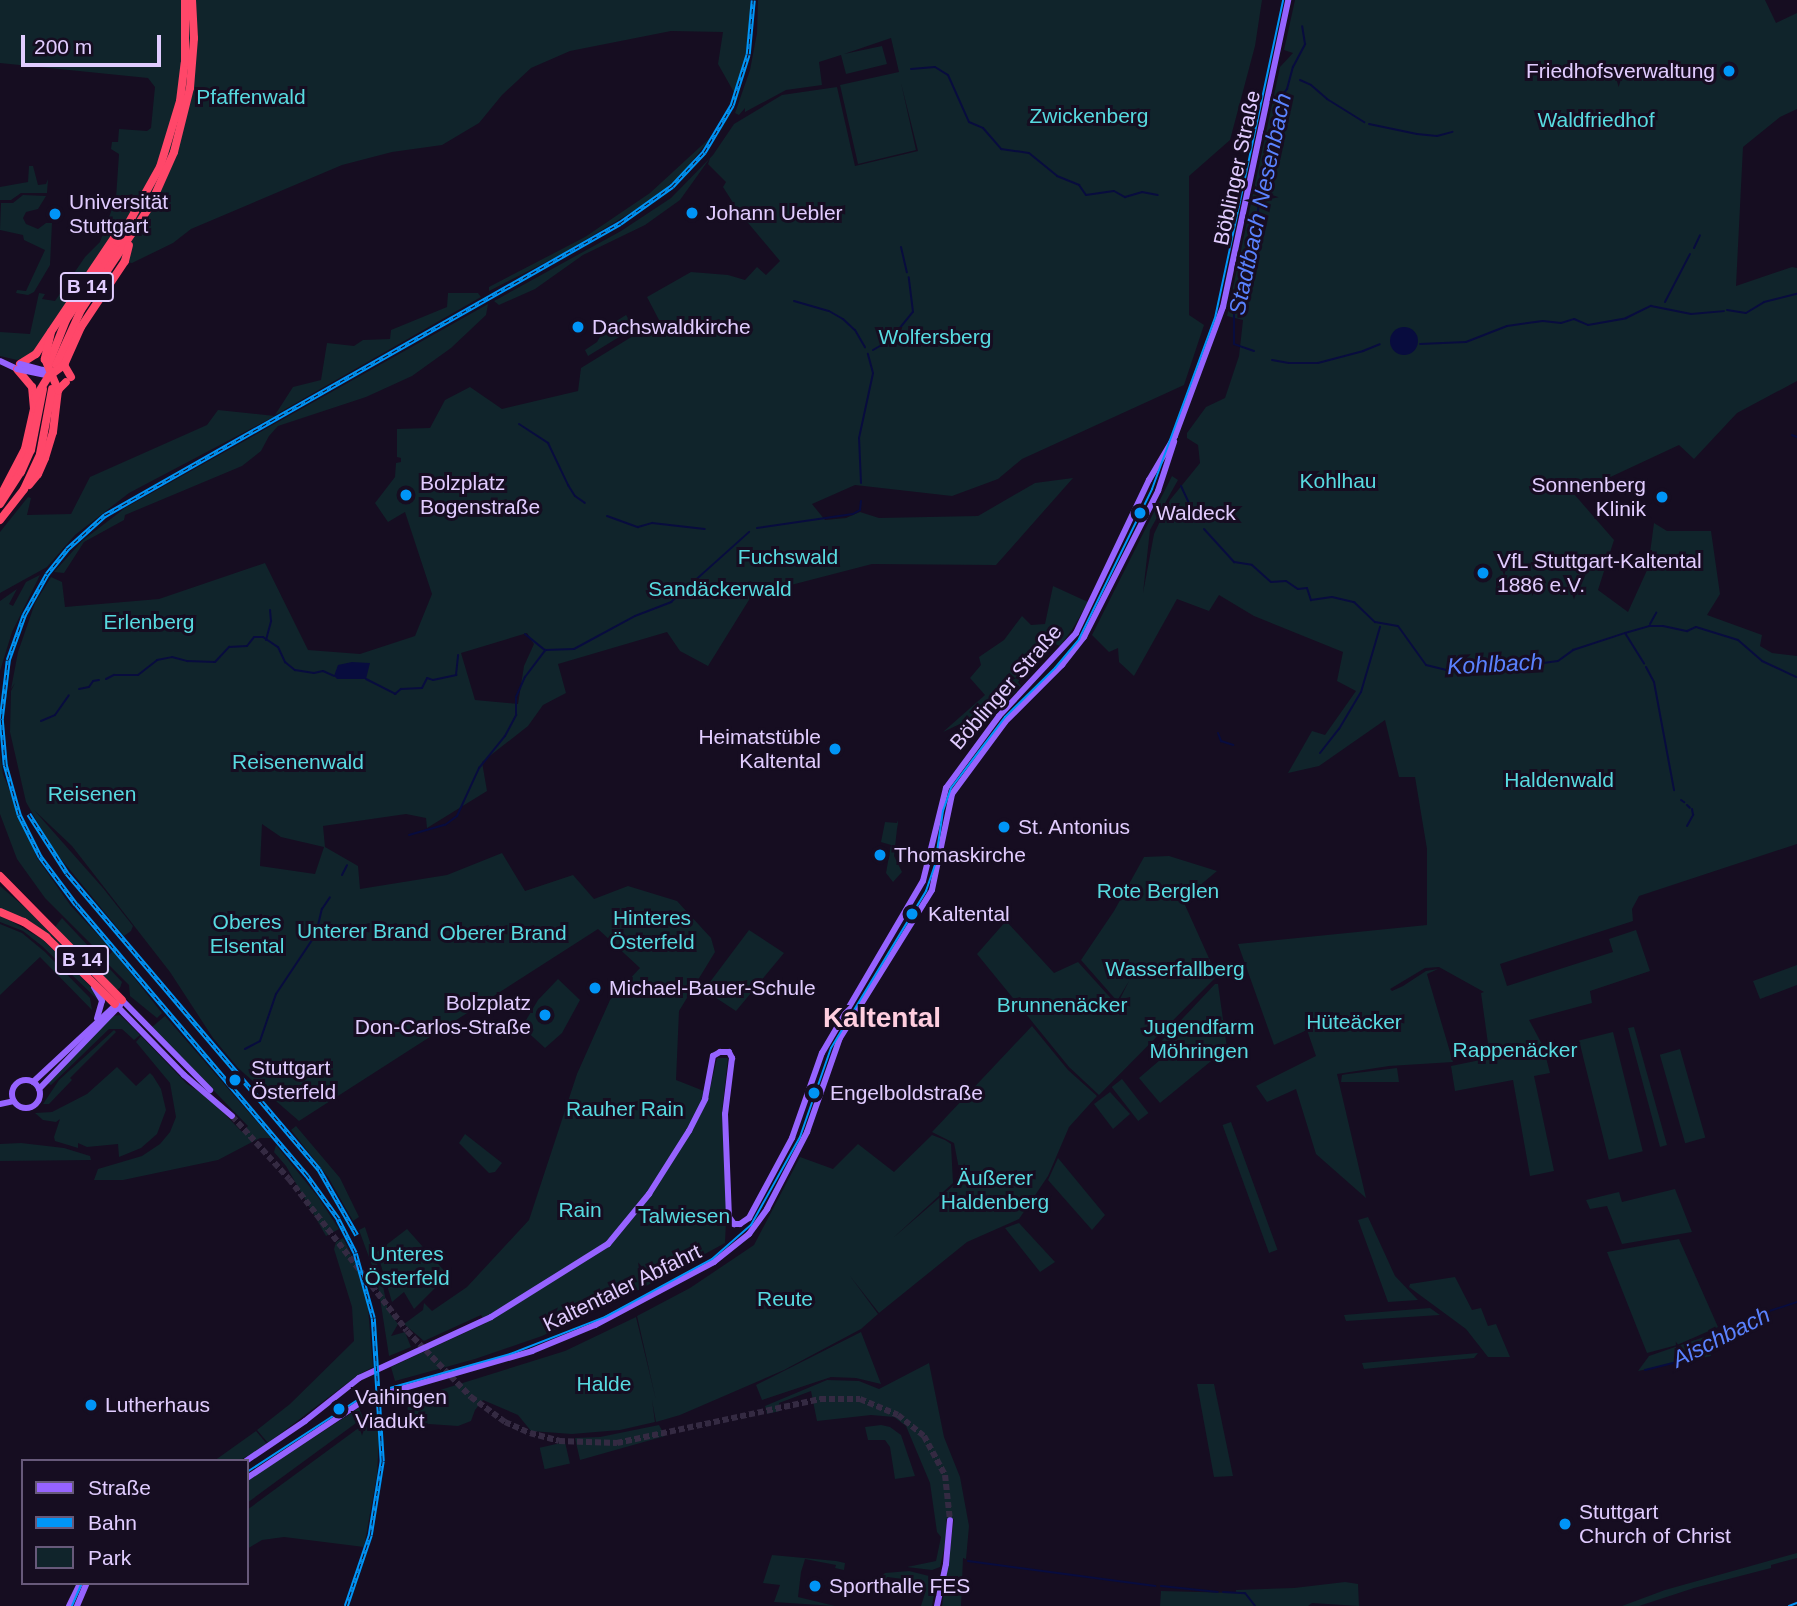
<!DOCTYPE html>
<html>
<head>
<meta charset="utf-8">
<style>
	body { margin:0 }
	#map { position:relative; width:1797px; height:1606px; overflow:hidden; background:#160d21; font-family:Arial,sans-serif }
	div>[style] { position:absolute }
	.green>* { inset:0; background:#10242b; transform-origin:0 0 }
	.water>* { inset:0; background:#080c3e }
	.round { border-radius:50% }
	.stream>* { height:2px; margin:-1px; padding:0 1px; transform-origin:1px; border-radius:1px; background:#080c3e }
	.secondary-tunnel>* { height:6px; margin-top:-3px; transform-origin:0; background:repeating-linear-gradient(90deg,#342a42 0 6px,transparent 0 9px) }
	.secondary>* { height:6px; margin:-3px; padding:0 3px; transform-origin:3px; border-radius:3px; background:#9663ff }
	.secondary>.ring { margin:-3px; padding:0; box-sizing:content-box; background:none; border:6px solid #9663ff; border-radius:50% }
	.highway>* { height:8px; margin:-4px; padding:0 4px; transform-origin:4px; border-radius:4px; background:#ff4769 }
	.tram>* { height:2px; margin:-1px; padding:0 1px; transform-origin:1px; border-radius:1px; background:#0095f7 }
	.rail>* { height:4.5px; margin-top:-2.25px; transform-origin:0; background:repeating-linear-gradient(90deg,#160d21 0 5px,#0095f7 0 10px); box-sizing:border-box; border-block:2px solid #0095f7 }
	.secondary-bridge>* { height:6px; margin:-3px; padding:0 3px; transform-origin:3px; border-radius:3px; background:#9663ff }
	.highway-bridge>* { height:8px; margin:-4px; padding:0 4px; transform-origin:4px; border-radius:4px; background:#ff4769 }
	.dots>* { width:19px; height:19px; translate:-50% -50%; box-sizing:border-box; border:4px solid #160d21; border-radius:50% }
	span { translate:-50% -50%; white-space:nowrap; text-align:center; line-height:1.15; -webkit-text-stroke:6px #160d21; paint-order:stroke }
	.shield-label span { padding:2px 5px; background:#160d21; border:2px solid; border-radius:5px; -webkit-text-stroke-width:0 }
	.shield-label { font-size:19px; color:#e1ccff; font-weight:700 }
	.poi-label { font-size:21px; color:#e1ccff }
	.right { translate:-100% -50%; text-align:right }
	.left { translate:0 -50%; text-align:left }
	.park-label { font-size:21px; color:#57dae0 }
	.street-label { font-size:21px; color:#e1ccff }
	.water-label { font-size:23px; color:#5a82ff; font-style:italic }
	.district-label { font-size:28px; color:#ffcedf; font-weight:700 }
	.legend { position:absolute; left:21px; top:1459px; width:228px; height:126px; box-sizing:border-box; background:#160d21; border:2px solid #67597a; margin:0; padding:9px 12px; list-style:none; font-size:21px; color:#e1ccff }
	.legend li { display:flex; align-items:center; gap:14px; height:35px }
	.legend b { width:35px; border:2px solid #67597a }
	.scale { position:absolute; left:21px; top:35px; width:140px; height:32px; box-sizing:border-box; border:4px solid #e1ccff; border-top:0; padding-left:9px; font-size:21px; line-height:24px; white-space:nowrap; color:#e1ccff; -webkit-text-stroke:5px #160d21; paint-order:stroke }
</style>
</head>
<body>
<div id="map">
	<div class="green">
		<div style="clip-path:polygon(0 0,750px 0,750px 17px,745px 60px,735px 94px,718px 64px,723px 32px,671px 31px,570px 51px,531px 68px,502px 95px,479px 123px,442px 145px,392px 152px,342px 165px,191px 229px,173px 243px,132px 263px,97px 257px,34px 353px,17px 360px,0 356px,0 332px,30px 334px,39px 293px,45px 294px,42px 299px,55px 301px,85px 257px,100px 242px,116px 198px,119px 154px,111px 149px,112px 142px,118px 142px,119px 129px,147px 131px,151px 128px,155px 87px,148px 78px,0 63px)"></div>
		<div style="clip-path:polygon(evenodd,758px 0,1262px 0,1255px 46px,1230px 140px,1189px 176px,1189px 315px,1204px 325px,1184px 385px,1022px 459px,998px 479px,952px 496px,855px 485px,812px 504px,825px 520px,846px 518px,860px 512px,879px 518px,978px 516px,1035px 483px,1073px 478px,996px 565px,872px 564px,752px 595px,708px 666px,680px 651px,667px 632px,558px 664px,566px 693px,543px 705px,528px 726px,482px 762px,487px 791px,427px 828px,426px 818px,406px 814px,323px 826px,325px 847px,358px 866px,360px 889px,447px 875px,502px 853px,525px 891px,573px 875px,594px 899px,628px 886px,677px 901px,711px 938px,715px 952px,679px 1011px,676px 1080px,709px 1093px,717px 1058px,728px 1058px,722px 1112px,727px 1200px,725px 1243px,637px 1291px,542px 1336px,475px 1359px,395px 1381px,391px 1367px,486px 1323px,481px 1315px,424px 1341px,404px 1324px,423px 1310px,424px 1303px,432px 1311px,467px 1287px,529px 1220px,577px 1074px,610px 1000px,640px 968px,598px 929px,299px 1121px,238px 1068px,213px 1038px,170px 972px,72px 846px,34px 810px,103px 888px,133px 926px,131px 931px,124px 936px,52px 848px,26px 802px,10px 732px,11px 691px,15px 683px,11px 689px,18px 652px,35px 603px,51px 577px,62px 582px,65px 607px,159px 599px,265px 563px,308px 650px,360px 654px,415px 636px,432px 594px,405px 512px,388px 522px,375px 503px,395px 477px,396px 463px,401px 462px,401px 458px,397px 457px,397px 429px,430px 428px,445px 400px,470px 387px,502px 409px,578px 391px,581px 368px,659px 320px,647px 297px,691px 272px,728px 275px,745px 280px,757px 267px,766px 275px,780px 261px,739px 212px,723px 187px,726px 182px,708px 164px,710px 158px,680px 200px,645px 225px,583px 255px,535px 289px,499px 305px,494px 301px,621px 231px,671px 198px,713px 155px,734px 124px,782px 95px,837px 87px,855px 166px,918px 151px,901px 83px,916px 150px,858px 164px,840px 85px,899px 72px,891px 38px,844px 54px,882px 46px,887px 64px,846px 74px,841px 55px,819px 62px,822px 85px,786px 90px,745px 112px,745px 108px,739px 115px,735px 113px,750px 70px,757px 33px,758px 0,527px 633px,534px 644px,524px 666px,518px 704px,475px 700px,461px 653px,527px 633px,758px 0,262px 824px,281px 837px,324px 847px,315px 874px,260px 866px,262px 824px)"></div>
		<div style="clip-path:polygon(1295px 0,1765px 0,1776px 23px,1797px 13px,1797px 109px,1780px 117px,1743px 147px,1736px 286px,1792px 267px,1797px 268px,1797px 381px,1737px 413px,1694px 459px,1679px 445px,1574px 494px,1614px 540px,1598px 590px,1628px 612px,1648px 568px,1654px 523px,1667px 531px,1711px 531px,1720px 594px,1707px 615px,1762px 635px,1760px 646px,1772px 653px,1797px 656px,1797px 844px,1639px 896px,1632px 909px,1633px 921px,1500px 964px,1507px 986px,1613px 952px,1609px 939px,1636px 930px,1650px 971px,1590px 991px,1592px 1003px,1529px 1020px,1543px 1046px,1550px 1073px,1534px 1076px,1554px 1171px,1530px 1176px,1513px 1080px,1455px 1091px,1451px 1066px,1490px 1058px,1481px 993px,1484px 992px,1439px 967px,1425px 968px,1390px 989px,1392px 991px,1403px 986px,1426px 971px,1438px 969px,1427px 974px,1453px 1062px,1389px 1066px,1337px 1074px,1366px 1198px,1316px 1154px,1296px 1089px,1267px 1102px,1256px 1086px,1316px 1056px,1307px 1030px,1274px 1045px,1238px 944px,1427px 925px,1427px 849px,1415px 777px,1399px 777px,1385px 720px,1319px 766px,1288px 773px,1312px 731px,1325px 735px,1356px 691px,1337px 681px,1343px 652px,1254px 616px,1219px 595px,1209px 611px,1177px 599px,1134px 676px,1119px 662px,1118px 648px,1109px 652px,1092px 635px,1172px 476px,1178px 480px,1150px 530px,1143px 593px,1154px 534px,1170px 500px,1200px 463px,1198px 445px,1187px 438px,1187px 433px,1206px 407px,1225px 398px,1239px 356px,1243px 320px,1227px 316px,1280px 67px,1293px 53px,1284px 50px)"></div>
		<div style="clip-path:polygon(712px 136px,683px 173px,652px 200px,560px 255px,489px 291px,489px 287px,585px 237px,650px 193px)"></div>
		<div style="clip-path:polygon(29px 166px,33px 166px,38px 185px,46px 184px,48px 179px,47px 193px,21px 193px,11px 200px,0 200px,0 187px,28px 182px)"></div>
		<div style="clip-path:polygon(23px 195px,46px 196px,38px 209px,26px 212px,23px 218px,26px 224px,38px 229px,46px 223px,52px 223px,50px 265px,34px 292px,28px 295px,16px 293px,17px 290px,26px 291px,45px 250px,24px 240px,23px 235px,0 230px,1px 203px,13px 203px)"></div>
		<div style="clip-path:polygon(448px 293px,478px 293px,481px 297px,275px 415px,293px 387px,321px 380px,327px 343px,354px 346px,363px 340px,390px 339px,391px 330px,447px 307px)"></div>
		<div style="clip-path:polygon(488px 304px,486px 315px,451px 348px,412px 376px,366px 397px,278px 426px,269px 436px,261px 451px,242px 466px,125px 515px,124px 520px,84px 542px,64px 573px,54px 572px,82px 541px,125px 508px)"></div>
		<div style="clip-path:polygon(626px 315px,632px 323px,623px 330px,624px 334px,588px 356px,585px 350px,597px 342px,605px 328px)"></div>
		<div style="clip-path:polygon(218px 410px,275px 416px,129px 493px,75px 535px,47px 567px,0 593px,0 532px,28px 497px,31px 498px,27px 515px,71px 514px,90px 477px,207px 425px)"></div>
		<div style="clip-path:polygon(40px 575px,12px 632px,0 671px,0 601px,17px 589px,9px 604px,13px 606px,26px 582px)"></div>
		<div style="clip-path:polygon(1053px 586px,1088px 602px,1072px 630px,1060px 646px,1050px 642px,1018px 671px,1022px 677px,1018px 682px,1021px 686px,988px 721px,981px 716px,971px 726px,962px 723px,943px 732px,985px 695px,970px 678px,981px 665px,979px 657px,1004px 640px,1022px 616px,1031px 625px,1045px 624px)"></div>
		<div style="clip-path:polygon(0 752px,3px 774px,37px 858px,71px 906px,110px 948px,104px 953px,99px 952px,45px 898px,17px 859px,0 814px)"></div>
		<div style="clip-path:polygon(897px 820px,898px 823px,897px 829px,894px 856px,902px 872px,893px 882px,886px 873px,891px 845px,881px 842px,885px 822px,897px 823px)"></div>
		<div style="clip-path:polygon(1169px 856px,1217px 871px,1186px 897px,1185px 905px,1217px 976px,1099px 1095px,1069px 1067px,977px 954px,1006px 921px,1054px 973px,1078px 962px,1117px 1005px,1129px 981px,1117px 1001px,1081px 960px,1114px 911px,1144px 857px)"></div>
		<div style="clip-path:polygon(0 886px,28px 910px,111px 995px,54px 939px,0 909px)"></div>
		<div style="clip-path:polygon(0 915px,42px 939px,94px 990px,100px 1002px,42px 946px,23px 931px,0 922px)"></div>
		<div style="clip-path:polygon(62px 918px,122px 982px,120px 988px,116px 990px,55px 927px)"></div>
		<div style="clip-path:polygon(0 924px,22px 933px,45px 952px,90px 998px,92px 1010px,40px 957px,0 995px)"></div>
		<div style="clip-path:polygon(749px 930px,784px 953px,736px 1011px,704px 990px)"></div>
		<div style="clip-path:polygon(113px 951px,162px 1013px,157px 1018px,130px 996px,129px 985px,107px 963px,107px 957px)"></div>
		<div style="clip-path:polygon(1797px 965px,1797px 985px,1760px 999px,1753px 981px)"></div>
		<div style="clip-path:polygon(558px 979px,580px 1000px,562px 1033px,545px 1048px,522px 1027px,538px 1000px)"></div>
		<div style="clip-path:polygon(1215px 984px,1218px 984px,1227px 1048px,1160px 1103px,1139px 1078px,1160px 1060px,1152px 1051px)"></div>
		<div style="clip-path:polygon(120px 1015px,140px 1035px,134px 1040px,122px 1029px,109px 1029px,51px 1085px,45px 1082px,113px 1016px)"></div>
		<div style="clip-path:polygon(165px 1016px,271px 1138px,260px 1138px,218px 1160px,123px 1180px,94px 1180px,98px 1169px,142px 1156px,160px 1144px,170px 1132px,176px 1117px,170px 1083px,136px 1042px,141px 1036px,187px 1084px,209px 1098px,242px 1132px,248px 1126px,152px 1027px)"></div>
		<div style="clip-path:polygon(1032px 1026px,1068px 1070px,1097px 1096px,1069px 1127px,1048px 1176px,1019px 1219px,967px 1242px,879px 1313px,850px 1276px,878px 1314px,861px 1329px,784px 1370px,680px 1415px,656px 1422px,652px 1400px,655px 1422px,620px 1430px,572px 1434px,531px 1431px,518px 1415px,483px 1400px,475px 1410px,471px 1421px,458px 1426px,414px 1423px,407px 1419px,408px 1400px,565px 1351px,636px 1317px,656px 1400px,637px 1316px,690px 1288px,754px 1245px,800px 1157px,833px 1169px,858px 1144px,894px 1172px,932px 1135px,945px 1140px,951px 1144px,953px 1183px,893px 1238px,961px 1179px,954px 1143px,932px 1132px)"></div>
		<div style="clip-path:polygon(1634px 1027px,1667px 1145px,1660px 1147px,1628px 1028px)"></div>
		<div style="clip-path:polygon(114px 1030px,116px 1032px,70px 1078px,72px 1080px,49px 1104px,43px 1104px,59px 1080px)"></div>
		<div style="left:1613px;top:1032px;width:123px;height:35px;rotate:76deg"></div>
		<div style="left:1680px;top:1049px;width:92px;height:21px;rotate:74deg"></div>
		<div style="clip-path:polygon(117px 1067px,136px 1086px,150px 1073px,153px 1076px,161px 1089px,166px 1110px,157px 1134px,141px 1148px,119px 1157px,118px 1144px,87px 1147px,78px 1143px,78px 1148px,55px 1141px,54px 1137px,60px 1119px,56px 1122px,43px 1120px,35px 1113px,52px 1112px,87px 1094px)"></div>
		<div style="clip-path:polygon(1397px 1068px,1399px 1082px,1341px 1082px,1342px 1075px,1348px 1074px)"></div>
		<div style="left:1122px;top:1079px;width:43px;height:13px;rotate:52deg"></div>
		<div style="clip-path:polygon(1110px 1092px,1130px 1114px,1113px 1129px,1094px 1104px)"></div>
		<div style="left:1231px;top:1122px;width:136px;height:9px;rotate:70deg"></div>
		<div style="clip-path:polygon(296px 1126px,340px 1178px,359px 1217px,353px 1221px,328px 1177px,291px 1130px)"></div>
		<div style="clip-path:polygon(465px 1134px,502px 1163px,495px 1172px,489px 1173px,459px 1143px)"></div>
		<div style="clip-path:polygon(21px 1143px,64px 1148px,90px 1156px,91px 1160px,0 1161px,0 1144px)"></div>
		<div style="clip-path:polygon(276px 1145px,318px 1197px,339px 1229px,326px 1236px,286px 1166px,274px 1152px)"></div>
		<div style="clip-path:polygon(1058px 1158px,1105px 1215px,1092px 1230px,1048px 1180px)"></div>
		<div style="clip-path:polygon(1675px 1189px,1692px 1232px,1622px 1244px,1607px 1206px,1590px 1209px,1586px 1200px,1619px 1192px,1622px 1202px)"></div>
		<div style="clip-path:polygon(1368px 1217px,1395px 1276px,1418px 1300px,1388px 1302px,1358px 1220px)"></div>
		<div style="clip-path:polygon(1019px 1223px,1055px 1262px,1040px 1272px,1005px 1228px)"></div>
		<div style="clip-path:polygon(365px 1227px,381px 1276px,388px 1311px,398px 1324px,391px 1336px,405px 1332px,411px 1347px,389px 1356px,377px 1279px,359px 1230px)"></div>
		<div style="clip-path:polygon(407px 1229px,448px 1275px,414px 1309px,404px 1292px,392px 1302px,377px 1252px)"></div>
		<div style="clip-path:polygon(343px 1238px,355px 1262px,368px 1307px,373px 1367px,358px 1375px,268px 1443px,257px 1430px,290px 1404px,354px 1341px,352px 1307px,334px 1249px,336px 1242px)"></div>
		<div style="clip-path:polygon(1679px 1239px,1718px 1327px,1677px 1345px,1647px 1353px,1607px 1252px)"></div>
		<div style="clip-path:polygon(1455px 1277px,1472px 1310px,1481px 1308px,1488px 1326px,1496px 1324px,1510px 1357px,1488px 1357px,1466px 1329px,1409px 1287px,1410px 1284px)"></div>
		<div style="clip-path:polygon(1430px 1308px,1440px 1315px,1346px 1321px,1344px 1315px)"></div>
		<div style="clip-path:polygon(861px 1332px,881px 1384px,856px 1378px,831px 1377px,762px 1400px,756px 1385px)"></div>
		<div style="clip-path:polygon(1704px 1337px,1709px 1341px,1711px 1356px,1638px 1371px,1649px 1356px)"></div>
		<div style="clip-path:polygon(1478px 1353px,1474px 1358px,1364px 1369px,1362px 1363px)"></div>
		<div style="clip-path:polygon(929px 1363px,944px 1437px,960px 1477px,969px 1526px,966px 1559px,963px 1558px,961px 1606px,942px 1606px,954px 1519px,946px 1519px,946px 1541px,940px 1567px,932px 1570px,907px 1567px,936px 1561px,941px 1537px,937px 1532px,930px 1483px,906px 1426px,894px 1417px,871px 1415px,817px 1421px,811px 1391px,779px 1403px,780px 1411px,767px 1414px,765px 1406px,827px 1380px,859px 1381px,879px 1389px)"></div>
		<div style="clip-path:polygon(1197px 1384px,1214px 1384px,1233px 1476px,1214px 1477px)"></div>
		<div style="clip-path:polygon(359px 1408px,363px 1418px,247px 1503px,247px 1481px)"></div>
		<div style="clip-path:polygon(368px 1421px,377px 1421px,379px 1440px,377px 1475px,364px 1547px,284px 1537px,262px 1540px,247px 1549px,247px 1510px)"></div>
		<div style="clip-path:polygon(659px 1425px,665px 1436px,580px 1460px,575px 1438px,600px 1437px)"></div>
		<div style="clip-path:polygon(881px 1425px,890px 1427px,901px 1435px,915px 1476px,895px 1479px,890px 1447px,885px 1440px,868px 1440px,865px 1427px)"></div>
		<div style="clip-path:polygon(256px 1431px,267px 1444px,239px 1461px,214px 1461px)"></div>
		<div style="left:565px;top:1442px;width:22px;height:26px;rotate:77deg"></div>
		<div style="clip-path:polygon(1797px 1553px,1797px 1558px,1771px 1565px,1771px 1568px,1694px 1588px,1639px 1606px,1622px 1606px,1665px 1590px)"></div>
		<div style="clip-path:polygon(772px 1555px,836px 1561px,845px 1563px,844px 1570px,835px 1568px,836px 1565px,805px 1559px,801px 1572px,798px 1597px,835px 1606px,774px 1602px,780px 1585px,763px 1583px)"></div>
		<div style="clip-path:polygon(909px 1571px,937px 1578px,932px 1606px,921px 1606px,926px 1590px,912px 1580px,887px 1577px,885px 1581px,881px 1577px,885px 1573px)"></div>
		<div style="clip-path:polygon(1345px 1582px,1358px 1584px,1359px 1606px,1312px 1603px,1308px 1606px,1160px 1606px,1161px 1591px,1236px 1593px,1236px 1590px,1294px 1588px)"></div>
	</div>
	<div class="water">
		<div class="round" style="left:1390px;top:327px;width:28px;height:28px"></div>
		<div style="clip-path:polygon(352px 662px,370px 663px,366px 679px,337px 679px,334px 676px,338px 665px)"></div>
	</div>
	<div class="stream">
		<div style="left:911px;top:69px;width:24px;rotate:-5deg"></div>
		<div style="left:935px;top:67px;width:15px;rotate:32deg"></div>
		<div style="left:948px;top:75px;width:51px;rotate:65.9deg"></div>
		<div style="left:969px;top:122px;width:15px;rotate:23deg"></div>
		<div style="left:983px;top:128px;width:28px;rotate:49deg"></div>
		<div style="left:1001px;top:149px;width:28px;rotate:8deg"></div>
		<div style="left:1029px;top:153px;width:36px;rotate:39deg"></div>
		<div style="left:1057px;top:176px;width:24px;rotate:22deg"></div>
		<div style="left:1079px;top:185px;width:12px;rotate:55deg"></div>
		<div style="left:1086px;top:195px;width:28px;rotate:-8deg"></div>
		<div style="left:1114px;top:191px;width:13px;rotate:29deg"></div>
		<div style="left:1125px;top:197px;width:18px;rotate:-16deg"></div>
		<div style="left:1142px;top:192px;width:16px;rotate:11deg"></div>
		<div style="left:1300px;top:80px;width:12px;rotate:24deg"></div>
		<div style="left:1311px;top:85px;width:21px;rotate:41deg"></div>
		<div style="left:1327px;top:99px;width:44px;rotate:31.9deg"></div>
		<div style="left:1369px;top:124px;width:49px;rotate:11.8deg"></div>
		<div style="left:1417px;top:134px;width:20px;rotate:6deg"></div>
		<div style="left:1437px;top:136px;width:16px;rotate:-15deg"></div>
		<div style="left:901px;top:247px;width:26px;rotate:77deg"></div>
		<div style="left:1694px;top:248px;width:14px;rotate:-65deg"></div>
		<div style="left:794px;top:301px;width:36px;rotate:16deg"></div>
		<div style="left:829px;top:311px;width:16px;rotate:30deg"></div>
		<div style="left:843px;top:319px;width:16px;rotate:43deg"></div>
		<div style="left:855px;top:330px;width:20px;rotate:60deg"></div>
		<div style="left:1665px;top:302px;width:54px;rotate:-62.5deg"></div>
		<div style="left:1727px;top:310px;width:19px;rotate:9deg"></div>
		<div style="left:1746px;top:313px;width:21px;rotate:-31deg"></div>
		<div style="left:1764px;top:302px;width:34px;rotate:-14deg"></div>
		<div style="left:1420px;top:344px;width:46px;rotate:-2.5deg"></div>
		<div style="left:1466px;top:342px;width:44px;rotate:-21.3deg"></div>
		<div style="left:1507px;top:326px;width:36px;rotate:-8deg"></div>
		<div style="left:1543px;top:321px;width:18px;rotate:6deg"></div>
		<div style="left:1561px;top:323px;width:14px;rotate:-17deg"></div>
		<div style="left:1574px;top:319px;width:15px;rotate:23deg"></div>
		<div style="left:1588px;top:325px;width:39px;rotate:-10deg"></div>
		<div style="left:1626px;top:318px;width:28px;rotate:-26deg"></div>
		<div style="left:1651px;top:306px;width:41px;rotate:11.3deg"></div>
		<div style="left:1691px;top:314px;width:33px;rotate:-5deg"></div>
		<div style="left:873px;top:350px;width:20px;rotate:-30deg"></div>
		<div style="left:890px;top:340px;width:36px;rotate:-51deg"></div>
		<div style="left:913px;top:312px;width:35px;rotate:-97deg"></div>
		<div style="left:1254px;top:351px;width:21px;rotate:-161deg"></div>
		<div style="left:1234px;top:344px;width:38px;rotate:-90deg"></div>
		<div style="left:1234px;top:306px;width:8px;rotate:-45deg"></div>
		<div style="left:1240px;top:300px;width:15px;rotate:-90deg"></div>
		<div style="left:1240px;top:285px;width:4px;rotate:-27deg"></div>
		<div style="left:1244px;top:283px;width:19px;rotate:-93deg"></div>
		<div style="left:1243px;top:264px;width:7px;rotate:-34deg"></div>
		<div style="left:1249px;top:260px;width:8px;rotate:-104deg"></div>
		<div style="left:1247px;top:252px;width:15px;rotate:-62deg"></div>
		<div style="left:1254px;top:239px;width:10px;rotate:-96deg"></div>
		<div style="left:1253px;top:229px;width:5px;rotate:-37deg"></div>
		<div style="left:1257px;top:226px;width:26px;rotate:-86deg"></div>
		<div style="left:1259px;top:200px;width:90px;rotate:-75.8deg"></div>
		<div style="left:1281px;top:113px;width:5px;rotate:-127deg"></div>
		<div style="left:1278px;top:109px;width:6px;rotate:-39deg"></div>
		<div style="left:1283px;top:105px;width:6px;rotate:-129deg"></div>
		<div style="left:1279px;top:100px;width:14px;rotate:-54deg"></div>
		<div style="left:1287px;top:89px;width:23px;rotate:-75deg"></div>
		<div style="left:1293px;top:67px;width:26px;rotate:-62deg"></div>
		<div style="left:1305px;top:44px;width:18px;rotate:-99deg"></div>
		<div style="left:1272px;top:360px;width:17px;rotate:10deg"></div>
		<div style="left:1289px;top:363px;width:29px"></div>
		<div style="left:1318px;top:363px;width:47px;rotate:-14.9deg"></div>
		<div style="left:1363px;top:351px;width:18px;rotate:-22deg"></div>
		<div style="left:519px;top:424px;width:35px;rotate:33deg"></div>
		<div style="left:548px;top:443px;width:47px;rotate:64.5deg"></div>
		<div style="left:568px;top:485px;width:13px;rotate:58deg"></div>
		<div style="left:575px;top:496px;width:12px;rotate:35deg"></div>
		<div style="left:1792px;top:435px;width:5px;rotate:22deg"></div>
		<div style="left:861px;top:483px;width:45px;rotate:-92.5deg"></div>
		<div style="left:859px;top:438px;width:66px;rotate:-77.8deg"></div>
		<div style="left:873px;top:373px;width:20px;rotate:-105deg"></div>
		<div style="left:1181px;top:486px;width:23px;rotate:65deg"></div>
		<div style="left:607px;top:516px;width:33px;rotate:20deg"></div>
		<div style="left:638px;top:527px;width:15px;rotate:-16deg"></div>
		<div style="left:652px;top:523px;width:53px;rotate:6.5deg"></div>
		<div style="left:757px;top:528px;width:97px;rotate:-8.3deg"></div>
		<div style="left:853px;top:514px;width:8px;rotate:-30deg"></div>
		<div style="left:860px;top:510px;width:9px;rotate:-84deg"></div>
		<div style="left:1204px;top:529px;width:45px;rotate:47.7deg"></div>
		<div style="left:1234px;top:562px;width:18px;rotate:9deg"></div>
		<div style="left:1252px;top:565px;width:25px;rotate:42deg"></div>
		<div style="left:1271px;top:582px;width:15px;rotate:-4deg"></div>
		<div style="left:1286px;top:581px;width:14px;rotate:34deg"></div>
		<div style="left:1298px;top:589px;width:9px;rotate:-6deg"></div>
		<div style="left:1307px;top:588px;width:13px;rotate:72deg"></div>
		<div style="left:1311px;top:600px;width:21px;rotate:-8deg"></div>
		<div style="left:1332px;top:597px;width:23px;rotate:13deg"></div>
		<div style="left:1354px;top:602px;width:29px;rotate:44deg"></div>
		<div style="left:1375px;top:622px;width:23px;rotate:10deg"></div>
		<div style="left:1398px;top:626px;width:48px;rotate:54.3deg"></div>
		<div style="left:1426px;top:665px;width:21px;rotate:14deg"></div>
		<div style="left:1446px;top:670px;width:56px;rotate:-9.3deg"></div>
		<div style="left:1501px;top:661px;width:35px;rotate:5deg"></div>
		<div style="left:1536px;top:664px;width:22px;rotate:-8deg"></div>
		<div style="left:1558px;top:661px;width:19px;rotate:-36deg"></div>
		<div style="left:1573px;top:650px;width:55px;rotate:-18.1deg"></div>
		<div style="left:1625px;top:633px;width:25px;rotate:-16deg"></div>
		<div style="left:1649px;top:626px;width:14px"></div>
		<div style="left:1663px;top:626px;width:25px;rotate:12deg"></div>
		<div style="left:1687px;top:631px;width:10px;rotate:-24deg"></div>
		<div style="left:1696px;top:627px;width:44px;rotate:17.2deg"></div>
		<div style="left:1738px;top:640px;width:32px;rotate:41deg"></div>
		<div style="left:1762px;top:661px;width:38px;rotate:25deg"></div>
		<div style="left:1650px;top:624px;width:13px;rotate:-61deg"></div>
		<div style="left:1625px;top:633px;width:36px;rotate:58deg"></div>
		<div style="left:525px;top:634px;width:26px;rotate:39deg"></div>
		<div style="left:545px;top:650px;width:29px;rotate:-2deg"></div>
		<div style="left:574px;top:649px;width:69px;rotate:-28.4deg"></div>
		<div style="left:635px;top:616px;width:39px;rotate:-21deg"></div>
		<div style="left:671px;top:602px;width:105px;rotate:-41.9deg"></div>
		<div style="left:266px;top:640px;width:20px;rotate:-75deg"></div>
		<div style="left:271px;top:621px;width:11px;rotate:-95deg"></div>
		<div style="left:1646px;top:667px;width:17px;rotate:62deg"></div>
		<div style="left:1654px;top:682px;width:110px;rotate:79.5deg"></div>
		<div style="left:106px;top:679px;width:9px;rotate:-27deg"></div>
		<div style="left:114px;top:675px;width:24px"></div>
		<div style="left:138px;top:675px;width:24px;rotate:-38deg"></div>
		<div style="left:157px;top:660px;width:15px;rotate:-11deg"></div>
		<div style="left:172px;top:657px;width:16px;rotate:15deg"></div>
		<div style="left:187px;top:661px;width:28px;rotate:2deg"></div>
		<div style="left:215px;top:662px;width:21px;rotate:-47deg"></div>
		<div style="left:229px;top:647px;width:18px;rotate:-3deg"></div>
		<div style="left:247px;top:646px;width:11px;rotate:-52deg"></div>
		<div style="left:254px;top:637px;width:9px"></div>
		<div style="left:263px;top:637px;width:18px;rotate:34deg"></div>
		<div style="left:278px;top:647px;width:17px;rotate:65deg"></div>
		<div style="left:285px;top:662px;width:13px;rotate:39deg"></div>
		<div style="left:295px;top:670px;width:19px;rotate:9deg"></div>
		<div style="left:314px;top:673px;width:9px;rotate:-13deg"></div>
		<div style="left:323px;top:671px;width:12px;rotate:24deg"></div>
		<div style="left:366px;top:679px;width:33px;rotate:27deg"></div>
		<div style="left:395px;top:694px;width:8px;rotate:-40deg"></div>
		<div style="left:401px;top:689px;width:21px;rotate:-3deg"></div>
		<div style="left:422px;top:688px;width:11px;rotate:-63deg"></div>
		<div style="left:427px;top:678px;width:6px;rotate:18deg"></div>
		<div style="left:433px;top:680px;width:24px;rotate:-12deg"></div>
		<div style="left:456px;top:675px;width:20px;rotate:-84deg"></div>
		<div style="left:79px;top:689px;width:10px;rotate:-11deg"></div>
		<div style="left:89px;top:687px;width:7px;rotate:-56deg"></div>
		<div style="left:93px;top:681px;width:6px;rotate:-9deg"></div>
		<div style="left:41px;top:721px;width:15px;rotate:-23deg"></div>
		<div style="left:55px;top:715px;width:24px;rotate:-55deg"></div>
		<div style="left:1218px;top:733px;width:9px;rotate:69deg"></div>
		<div style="left:1221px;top:741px;width:13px;rotate:18deg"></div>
		<div style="left:1320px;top:753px;width:31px;rotate:-52deg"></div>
		<div style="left:1339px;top:729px;width:43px;rotate:-59.3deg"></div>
		<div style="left:1361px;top:692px;width:68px;rotate:-73.7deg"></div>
		<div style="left:1681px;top:800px;width:4px;rotate:34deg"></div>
		<div style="left:1687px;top:805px;width:4px;rotate:45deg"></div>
		<div style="left:1687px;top:826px;width:13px;rotate:-61deg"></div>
		<div style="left:1693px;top:815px;width:6px;rotate:-99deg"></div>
		<div style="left:409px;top:835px;width:37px;rotate:-16deg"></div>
		<div style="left:445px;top:825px;width:15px;rotate:-37deg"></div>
		<div style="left:457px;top:816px;width:53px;rotate:-65.4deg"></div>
		<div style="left:479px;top:768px;width:41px;rotate:-50.9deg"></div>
		<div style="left:505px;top:736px;width:24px;rotate:-62deg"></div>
		<div style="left:516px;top:715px;width:18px;rotate:-90deg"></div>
		<div style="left:516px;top:697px;width:22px;rotate:-66deg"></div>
		<div style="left:525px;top:677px;width:34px;rotate:-53deg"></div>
		<div style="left:342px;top:875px;width:11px;rotate:-63deg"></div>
		<div style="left:245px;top:1049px;width:17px;rotate:-28deg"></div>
		<div style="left:260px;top:1041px;width:50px;rotate:-71.2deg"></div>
		<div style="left:276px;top:994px;width:72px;rotate:-56.3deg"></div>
		<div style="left:316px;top:934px;width:26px;rotate:-77deg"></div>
		<div style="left:322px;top:909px;width:14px;rotate:-56deg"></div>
		<div style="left:1645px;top:1370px;width:36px;rotate:-14deg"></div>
		<div style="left:1680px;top:1361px;width:80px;rotate:-32.3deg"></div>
		<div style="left:1748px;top:1318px;width:52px;rotate:-18.1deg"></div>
		<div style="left:968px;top:1561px;width:189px;rotate:7.6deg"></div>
		<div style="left:1161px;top:1586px;width:57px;rotate:6deg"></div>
		<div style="left:1223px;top:1592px;width:22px;rotate:3deg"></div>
		<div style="left:1245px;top:1593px;width:16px;rotate:52deg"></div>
	</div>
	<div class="secondary-tunnel">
		<div style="left:232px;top:1116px;width:85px;rotate:47.9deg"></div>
		<div style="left:289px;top:1179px;width:192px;rotate:52.2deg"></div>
		<div style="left:407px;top:1331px;width:92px;rotate:45.9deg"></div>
		<div style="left:471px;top:1397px;width:42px;rotate:36.3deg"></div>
		<div style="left:505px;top:1422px;width:27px;rotate:24deg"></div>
		<div style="left:530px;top:1433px;width:30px;rotate:15deg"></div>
		<div style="left:559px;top:1441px;width:58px;rotate:2deg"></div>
		<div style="left:617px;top:1443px;width:208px;rotate:-12.2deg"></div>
		<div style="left:820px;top:1399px;width:40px"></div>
		<div style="left:860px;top:1399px;width:41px;rotate:22.8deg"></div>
		<div style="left:898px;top:1415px;width:33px;rotate:39deg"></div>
		<div style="left:924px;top:1436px;width:44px;rotate:61.7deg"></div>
		<div style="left:945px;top:1475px;width:45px;rotate:83.7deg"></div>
	</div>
	<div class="secondary">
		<div style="left:0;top:361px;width:19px;rotate:25deg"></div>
		<div style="left:94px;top:987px;width:16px;rotate:60deg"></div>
		<div style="left:102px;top:1001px;width:18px;rotate:106deg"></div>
		<div style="left:122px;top:1000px;width:126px;rotate:45.6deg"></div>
		<div style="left:115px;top:1004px;width:99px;rotate:45.8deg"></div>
		<div style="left:184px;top:1075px;width:63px;rotate:40.5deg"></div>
		<div class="ring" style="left:12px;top:1080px;width:22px;height:22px"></div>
		<div style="left:33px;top:1082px;width:116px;rotate:-42.9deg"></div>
		<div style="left:39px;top:1089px;width:117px;rotate:-46deg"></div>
		<div style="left:0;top:1104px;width:14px;rotate:-12deg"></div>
		<div style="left:246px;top:1461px;width:71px;rotate:-34.1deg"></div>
		<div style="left:305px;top:1421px;width:69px;rotate:-38.5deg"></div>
		<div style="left:359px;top:1378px;width:145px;rotate:-24.8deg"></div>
		<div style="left:491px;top:1317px;width:138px;rotate:-32deg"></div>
		<div style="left:608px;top:1244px;width:65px;rotate:-50.6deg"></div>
		<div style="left:649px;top:1194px;width:75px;rotate:-57.6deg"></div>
		<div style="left:689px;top:1131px;width:36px;rotate:-63deg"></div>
		<div style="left:705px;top:1099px;width:44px;rotate:-79.5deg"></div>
		<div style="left:713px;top:1056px;width:8px;rotate:-30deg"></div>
		<div style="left:720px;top:1052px;width:9px"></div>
		<div style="left:729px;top:1052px;width:7px;rotate:63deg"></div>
		<div style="left:732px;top:1058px;width:56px;rotate:97.1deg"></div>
		<div style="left:725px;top:1114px;width:103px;rotate:87.8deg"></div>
		<div style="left:729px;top:1217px;width:9px;rotate:54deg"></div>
		<div style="left:734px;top:1224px;width:6px"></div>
		<div style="left:740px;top:1224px;width:11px;rotate:-34deg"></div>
		<div style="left:749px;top:1218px;width:91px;rotate:-61.7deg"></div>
		<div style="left:792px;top:1138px;width:90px;rotate:-70.6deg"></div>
		<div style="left:822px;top:1053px;width:199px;rotate:-59.6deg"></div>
		<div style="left:923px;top:881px;width:96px;rotate:-76.1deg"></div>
		<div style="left:946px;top:788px;width:89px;rotate:-53.6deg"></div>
		<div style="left:999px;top:716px;width:113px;rotate:-47.1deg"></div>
		<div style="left:1076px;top:633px;width:170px;rotate:-64.5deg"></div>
		<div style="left:1149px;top:480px;width:51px;rotate:-59.4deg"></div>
		<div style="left:1175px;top:436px;width:138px;rotate:-69.6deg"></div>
		<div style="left:1223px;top:307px;width:314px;rotate:-78deg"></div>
		<div style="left:247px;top:1478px;width:143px;rotate:-33.6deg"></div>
		<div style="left:366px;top:1399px;width:173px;rotate:-16.1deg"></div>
		<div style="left:532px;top:1351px;width:68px;rotate:-22.4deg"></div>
		<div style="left:595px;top:1325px;width:135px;rotate:-27.9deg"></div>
		<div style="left:714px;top:1262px;width:45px;rotate:-38.7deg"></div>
		<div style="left:749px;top:1234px;width:31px;rotate:-54deg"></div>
		<div style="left:767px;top:1209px;width:87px;rotate:-62.5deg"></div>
		<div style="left:807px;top:1132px;width:100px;rotate:-70.7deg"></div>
		<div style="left:840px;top:1038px;width:174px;rotate:-58.1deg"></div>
		<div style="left:932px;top:890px;width:98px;rotate:-78.2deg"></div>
		<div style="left:952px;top:794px;width:89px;rotate:-53.6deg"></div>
		<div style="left:1005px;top:722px;width:81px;rotate:-45deg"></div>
		<div style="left:1062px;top:665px;width:36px;rotate:-52deg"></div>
		<div style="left:1084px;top:637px;width:164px;rotate:-63.1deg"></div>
		<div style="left:1158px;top:491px;width:52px;rotate:-71.9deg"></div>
		<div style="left:69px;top:1606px;width:25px;rotate:-64deg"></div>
		<div style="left:77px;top:1606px;width:25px;rotate:-67deg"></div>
		<div style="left:937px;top:1606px;width:43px;rotate:-77.9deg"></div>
		<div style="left:946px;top:1564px;width:44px;rotate:-84.8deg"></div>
	</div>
	<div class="highway">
		<div style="left:49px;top:363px;width:46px;rotate:-68.4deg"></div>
		<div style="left:66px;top:320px;width:94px;rotate:-56.3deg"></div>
		<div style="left:118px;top:242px;width:86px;rotate:-60.8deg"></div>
		<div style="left:160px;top:167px;width:69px;rotate:-73.1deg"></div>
		<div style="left:180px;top:101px;width:38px;rotate:-83deg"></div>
		<div style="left:185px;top:63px;width:63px;rotate:-90deg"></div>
		<div style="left:20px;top:364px;width:19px;rotate:-32deg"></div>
		<div style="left:36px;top:354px;width:154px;rotate:-56.1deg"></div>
		<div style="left:56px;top:365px;width:60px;rotate:-65.6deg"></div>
		<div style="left:81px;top:310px;width:125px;rotate:-56.4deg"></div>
		<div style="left:150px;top:206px;width:59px;rotate:-66deg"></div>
		<div style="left:174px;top:152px;width:66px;rotate:-76deg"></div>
		<div style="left:190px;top:88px;width:50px;rotate:-85.4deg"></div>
		<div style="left:194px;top:38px;width:38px;rotate:-93deg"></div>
		<div style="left:71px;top:377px;width:14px;rotate:-120deg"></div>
		<div style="left:64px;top:365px;width:42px;rotate:-65.9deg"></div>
		<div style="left:81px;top:327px;width:79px;rotate:-56.3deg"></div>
		<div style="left:125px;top:261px;width:16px;rotate:-76deg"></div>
		<div style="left:29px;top:485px;width:14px;rotate:-51deg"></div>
		<div style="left:38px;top:474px;width:17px;rotate:-66deg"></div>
		<div style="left:45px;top:458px;width:27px;rotate:-73deg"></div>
		<div style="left:53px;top:432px;width:42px;rotate:-83.2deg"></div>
		<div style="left:58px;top:390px;width:11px;rotate:-45deg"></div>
		<div style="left:0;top:497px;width:54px;rotate:-62.5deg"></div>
		<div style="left:25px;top:449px;width:41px;rotate:-77.3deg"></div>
		<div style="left:34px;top:409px;width:22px;rotate:-95deg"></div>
		<div style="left:32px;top:387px;width:23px;rotate:-130deg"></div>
		<div style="left:0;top:504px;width:38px;rotate:-57deg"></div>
		<div style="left:21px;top:472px;width:24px;rotate:-66deg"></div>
		<div style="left:31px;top:450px;width:62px;rotate:-78.9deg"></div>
		<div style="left:0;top:520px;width:39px;rotate:-52deg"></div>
		<div style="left:24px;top:489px;width:38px;rotate:-65deg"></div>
		<div style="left:40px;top:454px;width:66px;rotate:-79.5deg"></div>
		<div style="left:0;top:876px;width:174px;rotate:45.5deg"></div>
		<div style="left:0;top:912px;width:26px;rotate:23deg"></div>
		<div style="left:24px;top:922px;width:27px;rotate:34deg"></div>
		<div style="left:46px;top:937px;width:96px;rotate:44.2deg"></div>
	</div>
	<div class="tram">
		<div style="left:247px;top:1472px;width:141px;rotate:-33.1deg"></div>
		<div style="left:365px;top:1395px;width:154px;rotate:-15.8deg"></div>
		<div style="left:513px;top:1353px;width:99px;rotate:-21.4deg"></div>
		<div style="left:605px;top:1317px;width:122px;rotate:-28.5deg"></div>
		<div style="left:712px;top:1259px;width:52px;rotate:-41.1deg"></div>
		<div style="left:751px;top:1225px;width:101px;rotate:-60.9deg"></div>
		<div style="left:800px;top:1137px;width:94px;rotate:-70.8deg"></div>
		<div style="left:831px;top:1048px;width:184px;rotate:-58.8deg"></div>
		<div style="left:926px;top:891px;width:28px;rotate:-71deg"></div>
		<div style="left:935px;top:865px;width:55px;rotate:-81.6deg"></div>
		<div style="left:943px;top:811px;width:24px;rotate:-71deg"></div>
		<div style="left:951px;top:788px;width:89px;rotate:-52.7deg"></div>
		<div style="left:1005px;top:717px;width:70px;rotate:-44.4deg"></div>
		<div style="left:1055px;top:668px;width:38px;rotate:-50deg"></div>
		<div style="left:1079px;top:639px;width:167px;rotate:-64deg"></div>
		<div style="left:1152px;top:489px;width:182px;rotate:-69.8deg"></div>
		<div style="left:1215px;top:318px;width:325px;rotate:-77.9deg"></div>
		<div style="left:72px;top:1606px;width:25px;rotate:-67deg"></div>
		<div style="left:1789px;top:1606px;width:9px;rotate:-21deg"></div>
	</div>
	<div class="rail">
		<div style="left:29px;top:814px;width:70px;rotate:57.2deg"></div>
		<div style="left:67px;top:873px;width:389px;rotate:49.6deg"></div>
		<div style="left:319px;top:1169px;width:76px;rotate:60.1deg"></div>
		<div style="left:346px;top:1606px;width:75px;rotate:-71.3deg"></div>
		<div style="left:370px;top:1535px;width:75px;rotate:-80.8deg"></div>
		<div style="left:382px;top:1461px;width:143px;rotate:-93.6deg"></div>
		<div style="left:373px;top:1318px;width:67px;rotate:-105.5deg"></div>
		<div style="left:355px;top:1253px;width:38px;rotate:-117deg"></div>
		<div style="left:338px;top:1219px;width:53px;rotate:-125.8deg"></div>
		<div style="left:307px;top:1176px;width:356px;rotate:-130.4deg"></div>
		<div style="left:76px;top:905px;width:60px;rotate:-126.9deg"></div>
		<div style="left:40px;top:857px;width:47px;rotate:-116.6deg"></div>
		<div style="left:19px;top:815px;width:52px;rotate:-105.6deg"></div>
		<div style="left:5px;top:765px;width:46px;rotate:-95deg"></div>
		<div style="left:1px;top:719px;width:59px;rotate:-83.2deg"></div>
		<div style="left:8px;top:660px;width:48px;rotate:-70.4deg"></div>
		<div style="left:24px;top:615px;width:47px;rotate:-60.7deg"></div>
		<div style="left:47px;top:574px;width:32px;rotate:-51deg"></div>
		<div style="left:67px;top:549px;width:51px;rotate:-41.8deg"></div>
		<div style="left:105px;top:515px;width:592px;rotate:-29.55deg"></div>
		<div style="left:620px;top:223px;width:64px;rotate:-35.4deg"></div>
		<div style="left:672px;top:186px;width:47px;rotate:-46.7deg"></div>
		<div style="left:704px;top:152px;width:55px;rotate:-59.2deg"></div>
		<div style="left:732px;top:105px;width:53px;rotate:-72.6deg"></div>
		<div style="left:748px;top:54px;width:54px;rotate:-84.7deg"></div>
	</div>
	<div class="secondary-bridge">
		<div style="left:20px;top:364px;width:24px;rotate:15deg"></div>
		<div style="left:43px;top:370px;width:8px;rotate:45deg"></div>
		<div style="left:17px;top:369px;width:33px;rotate:12deg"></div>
	</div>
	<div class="highway-bridge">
		<div style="left:51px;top:332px;width:28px;rotate:103deg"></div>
		<div style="left:45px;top:359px;width:34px;rotate:67deg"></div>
		<div style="left:35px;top:398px;width:26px;rotate:-58deg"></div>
		<div style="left:49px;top:376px;width:19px;rotate:-36deg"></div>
	</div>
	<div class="dots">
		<div style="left:1729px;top:71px;background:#0095f7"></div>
		<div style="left:692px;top:213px;background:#0095f7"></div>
		<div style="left:55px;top:214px;background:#0095f7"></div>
		<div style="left:578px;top:327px;background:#0095f7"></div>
		<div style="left:406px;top:495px;background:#0095f7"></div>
		<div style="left:1662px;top:497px;background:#0095f7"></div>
		<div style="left:1140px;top:513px;background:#0095f7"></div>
		<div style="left:1483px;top:573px;background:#0095f7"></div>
		<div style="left:835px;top:749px;background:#0095f7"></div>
		<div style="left:1004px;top:827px;background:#0095f7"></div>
		<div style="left:880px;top:855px;background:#0095f7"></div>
		<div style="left:912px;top:914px;background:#0095f7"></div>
		<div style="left:595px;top:988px;background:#0095f7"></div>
		<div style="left:545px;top:1015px;background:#0095f7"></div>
		<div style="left:235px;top:1080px;background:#0095f7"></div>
		<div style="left:814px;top:1093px;background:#0095f7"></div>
		<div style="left:91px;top:1405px;background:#0095f7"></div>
		<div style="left:339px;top:1409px;background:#0095f7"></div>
		<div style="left:1565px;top:1524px;background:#0095f7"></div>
		<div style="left:815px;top:1586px;background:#0095f7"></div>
	</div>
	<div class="shield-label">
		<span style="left:87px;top:287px">B 14</span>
		<span style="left:82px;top:960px">B 14</span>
	</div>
	<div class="poi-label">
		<span class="right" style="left:1715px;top:71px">Friedhofsverwaltung</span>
		<span class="left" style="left:69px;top:214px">Universität<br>Stuttgart</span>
		<span class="left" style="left:706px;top:213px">Johann Uebler</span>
		<span class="left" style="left:592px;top:327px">Dachswaldkirche</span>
		<span class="left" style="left:420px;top:495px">Bolzplatz<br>Bogenstraße</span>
		<span class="right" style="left:1646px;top:497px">Sonnenberg<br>Klinik</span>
		<span class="left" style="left:1156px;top:513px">Waldeck</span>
		<span class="left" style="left:1497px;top:573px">VfL Stuttgart-Kaltental<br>1886 e.V.</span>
		<span class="right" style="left:821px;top:749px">Heimatstüble<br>Kaltental</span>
		<span class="left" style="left:1018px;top:827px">St. Antonius</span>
		<span class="left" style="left:894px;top:855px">Thomaskirche</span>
		<span class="left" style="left:928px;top:914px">Kaltental</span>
		<span class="left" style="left:609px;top:988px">Michael-Bauer-Schule</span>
		<span class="right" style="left:531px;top:1015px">Bolzplatz<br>Don-Carlos-Straße</span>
		<span class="left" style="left:251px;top:1080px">Stuttgart<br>Österfeld</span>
		<span class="left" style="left:830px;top:1093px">Engelboldstraße</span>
		<span class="left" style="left:355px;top:1409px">Vaihingen<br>Viadukt</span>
		<span class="left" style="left:105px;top:1405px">Lutherhaus</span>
		<span class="left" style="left:1579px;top:1524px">Stuttgart<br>Church of Christ</span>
		<span class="left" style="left:829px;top:1586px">Sporthalle FES</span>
	</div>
	<div class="park-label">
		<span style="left:251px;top:97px">Pfaffenwald</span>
		<span style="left:1089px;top:116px">Zwickenberg</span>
		<span style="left:1596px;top:120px">Waldfriedhof</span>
		<span style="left:935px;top:337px">Wolfersberg</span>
		<span style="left:1338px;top:481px">Kohlhau</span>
		<span style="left:788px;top:557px">Fuchswald</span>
		<span style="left:720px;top:589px">Sandäckerwald</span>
		<span style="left:149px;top:622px">Erlenberg</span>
		<span style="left:298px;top:762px">Reisenenwald</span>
		<span style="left:1559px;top:780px">Haldenwald</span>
		<span style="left:92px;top:794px">Reisenen</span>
		<span style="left:1158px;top:891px">Rote Berglen</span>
		<span style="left:652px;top:930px">Hinteres<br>Österfeld</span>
		<span style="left:247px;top:934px">Oberes<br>Elsental</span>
		<span style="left:363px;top:931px">Unterer Brand</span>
		<span style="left:503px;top:933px">Oberer Brand</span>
		<span style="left:1175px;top:969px">Wasserfallberg</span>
		<span style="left:1062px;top:1005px">Brunnenäcker</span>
		<span style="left:1354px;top:1022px">Hüteäcker</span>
		<span style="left:1199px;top:1039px">Jugendfarm<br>Möhringen</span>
		<span style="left:1515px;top:1050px">Rappenäcker</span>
		<span style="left:625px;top:1109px">Rauher Rain</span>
		<span style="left:995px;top:1190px">Äußerer<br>Haldenberg</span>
		<span style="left:580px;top:1210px">Rain</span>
		<span style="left:684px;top:1216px">Talwiesen</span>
		<span style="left:407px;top:1266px">Unteres<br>Österfeld</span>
		<span style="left:785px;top:1299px">Reute</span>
		<span style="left:604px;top:1384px">Halde</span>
	</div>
	<div class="street-label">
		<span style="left:1237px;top:168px;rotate:-78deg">Böblinger Straße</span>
		<span style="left:1006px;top:687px;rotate:-49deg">Böblinger Straße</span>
		<span style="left:622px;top:1288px;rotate:-26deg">Kaltentaler Abfahrt</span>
	</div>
	<div class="water-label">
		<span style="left:1260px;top:204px;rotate:-78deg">Stadtbach Nesenbach</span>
		<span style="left:1495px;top:664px;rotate:-3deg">Kohlbach</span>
		<span style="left:1721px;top:1337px;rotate:-27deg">Aischbach</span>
	</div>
	<div class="district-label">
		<span style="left:882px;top:1018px">Kaltental</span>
	</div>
	<ul class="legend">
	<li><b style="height:9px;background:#9663ff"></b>Straße</li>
	<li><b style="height:9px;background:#0095f7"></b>Bahn</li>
	<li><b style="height:19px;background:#10242b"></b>Park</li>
	</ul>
	<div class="scale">200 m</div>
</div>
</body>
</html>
